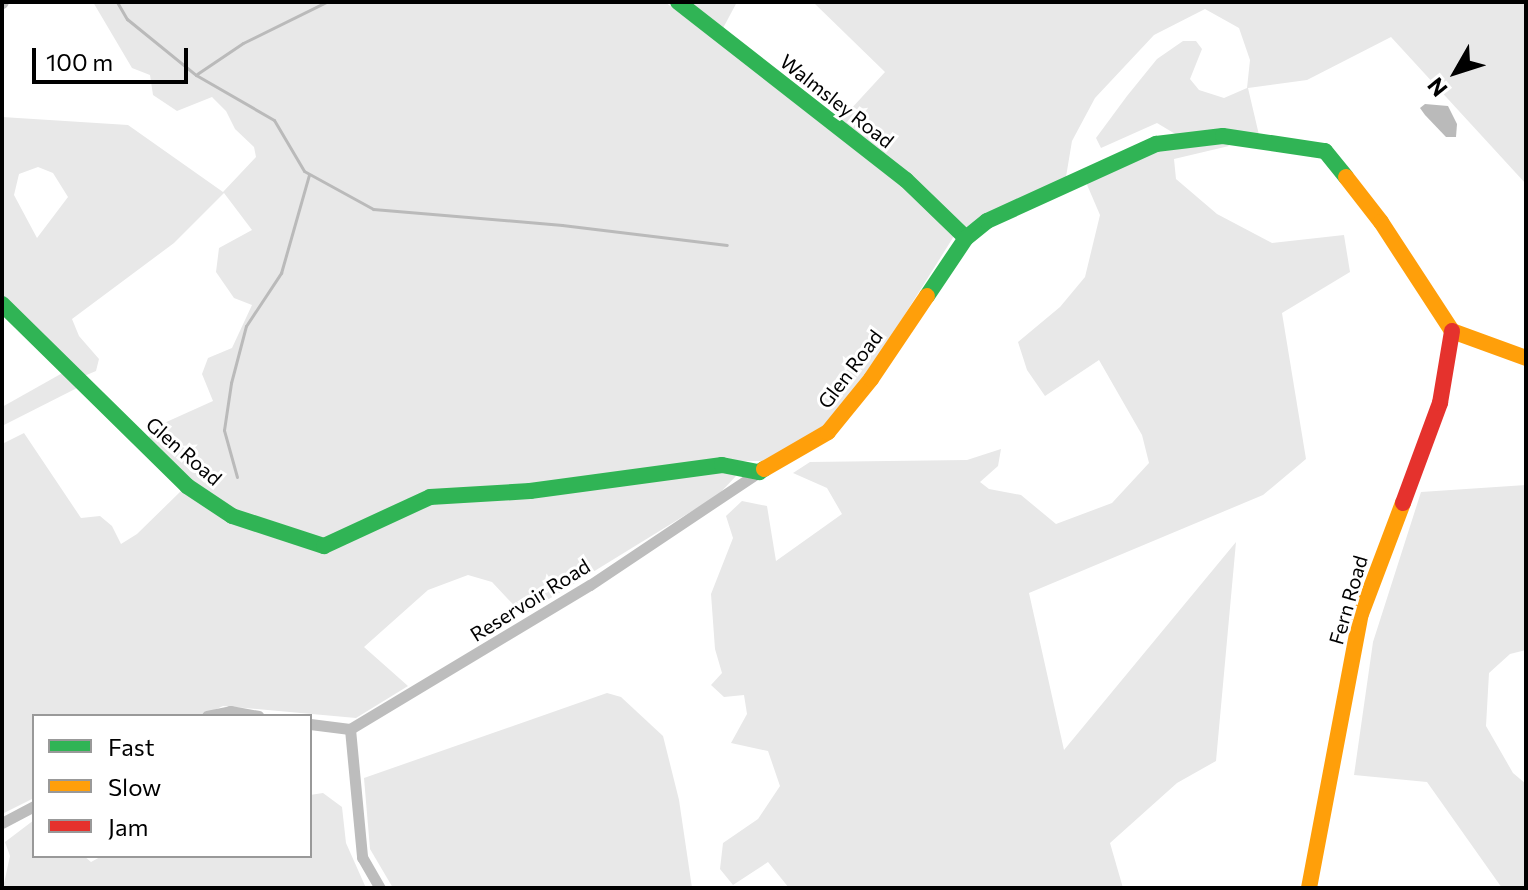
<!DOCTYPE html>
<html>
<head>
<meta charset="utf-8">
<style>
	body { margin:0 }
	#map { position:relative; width:1528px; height:890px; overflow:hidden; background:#fff; font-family:Commissioner,sans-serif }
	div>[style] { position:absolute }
	.green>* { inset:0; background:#e8e8e8 }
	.water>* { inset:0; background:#bababa }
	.stream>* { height:3px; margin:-1.5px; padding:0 1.5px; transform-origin:1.5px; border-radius:1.5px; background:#bababa }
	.street>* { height:11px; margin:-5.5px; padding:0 5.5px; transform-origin:5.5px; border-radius:5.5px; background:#bdbdbd }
	.fast>* { height:16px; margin:-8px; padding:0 8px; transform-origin:8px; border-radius:8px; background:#30b455 }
	.slow>* { height:16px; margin:-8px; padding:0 8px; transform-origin:8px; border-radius:8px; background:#ff9f0a }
	.jam>* { height:16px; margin:-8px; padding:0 8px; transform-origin:8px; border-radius:8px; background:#e5322d }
	span { translate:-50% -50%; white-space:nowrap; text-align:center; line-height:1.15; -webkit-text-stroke:6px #fff; paint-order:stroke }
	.street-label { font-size:20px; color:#000 }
	.frame { position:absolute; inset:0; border:4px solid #000; pointer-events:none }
	.legend { position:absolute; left:32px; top:714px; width:280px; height:144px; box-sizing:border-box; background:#fff; border:2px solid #999; margin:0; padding:10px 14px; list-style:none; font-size:24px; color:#000 }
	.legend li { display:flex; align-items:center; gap:16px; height:40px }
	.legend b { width:40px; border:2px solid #999 }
	.north { position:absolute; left:1416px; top:32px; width:80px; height:80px; -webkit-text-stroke:6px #fff; paint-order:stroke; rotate:231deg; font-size:22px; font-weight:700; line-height:32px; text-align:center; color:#000 }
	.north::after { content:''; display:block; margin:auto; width:28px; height:36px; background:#000; clip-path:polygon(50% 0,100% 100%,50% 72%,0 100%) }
	.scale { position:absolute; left:32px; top:48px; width:156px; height:36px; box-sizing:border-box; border:4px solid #000; border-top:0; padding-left:10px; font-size:24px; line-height:28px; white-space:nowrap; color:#000; -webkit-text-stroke:6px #fff; paint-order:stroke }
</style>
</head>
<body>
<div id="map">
	<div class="green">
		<div style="clip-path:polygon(evenodd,93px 2px,665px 2px,903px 184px,954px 236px,867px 375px,824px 427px,771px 461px,721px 461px,608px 479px,426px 492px,323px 540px,233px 510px,190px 483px,146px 444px,153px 428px,213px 401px,202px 374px,208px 358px,232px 348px,252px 305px,234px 298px,216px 272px,219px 248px,252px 230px,224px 193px,174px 243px,72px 319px,79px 336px,99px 359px,96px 371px,84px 376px,2px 297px,2px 117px,128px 125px,223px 192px,256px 157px,254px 147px,235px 129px,226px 111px,212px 97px,177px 111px,153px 95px,150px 75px,132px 68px,93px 2px,38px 167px,53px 173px,68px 197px,37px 238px,14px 195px,19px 174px,38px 167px)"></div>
		<div style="clip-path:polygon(689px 2px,737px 2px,722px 30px)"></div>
		<div style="clip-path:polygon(813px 2px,1526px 2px,1526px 184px,1391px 37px,1307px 80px,1248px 88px,1259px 135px,1182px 138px,1157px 123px,1101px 148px,1096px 138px,1127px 96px,1157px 59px,1183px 41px,1196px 41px,1202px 49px,1190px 79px,1199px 90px,1224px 98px,1247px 88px,1250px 60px,1239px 28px,1205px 9px,1154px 35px,1095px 98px,1072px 141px,1066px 177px,966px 233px,838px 123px,885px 72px)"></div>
		<div style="clip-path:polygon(1225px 140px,1229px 146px,1174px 159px,1176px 179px,1217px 214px,1272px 243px,1344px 235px,1350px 272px,1282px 313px,1306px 459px,1263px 495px,1029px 593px,1064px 750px,1236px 542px,1216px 761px,1177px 783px,1110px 843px,1123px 888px,789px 888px,768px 862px,733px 885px,720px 869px,723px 843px,758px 819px,780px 786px,768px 751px,731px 743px,747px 714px,744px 695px,724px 697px,711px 685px,722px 673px,715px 649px,711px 594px,733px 538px,726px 516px,742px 501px,767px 506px,776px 561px,842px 514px,827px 488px,793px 473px,810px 462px,967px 460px,1001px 449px,998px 466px,980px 482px,989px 489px,1021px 495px,1056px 524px,1112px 503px,1149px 463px,1142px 435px,1099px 360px,1045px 396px,1027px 370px,1018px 342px,1060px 307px,1085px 277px,1100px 215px,1085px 180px,1158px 147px)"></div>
		<div style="clip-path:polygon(66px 371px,81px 386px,2px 426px,2px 407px)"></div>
		<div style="clip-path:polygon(24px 433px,81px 518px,100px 516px,112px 526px,121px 544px,137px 534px,182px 490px,321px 553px,431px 502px,731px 470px,736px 476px,718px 495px,523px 615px,492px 582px,468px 575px,428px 590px,364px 647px,408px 686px,356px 718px,223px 706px,201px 716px,34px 716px,34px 798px,2px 814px,2px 444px)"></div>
		<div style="clip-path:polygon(1526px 485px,1526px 650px,1510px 654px,1489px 673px,1486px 726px,1513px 773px,1526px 784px,1526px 888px,1502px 888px,1427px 782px,1354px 775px,1373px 642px,1421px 492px)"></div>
		<div style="clip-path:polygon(607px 693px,621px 697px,663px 736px,679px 800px,692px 888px,393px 888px,370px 849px,364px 778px)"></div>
		<div style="clip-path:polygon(323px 793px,342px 807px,346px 843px,366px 888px,3px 888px,10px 856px,5px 842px,34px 820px,34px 856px,84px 856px,91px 862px,102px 856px,310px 856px,310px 795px)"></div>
	</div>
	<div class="water">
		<div style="clip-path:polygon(1425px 104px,1448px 106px,1457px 124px,1456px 137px,1446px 137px,1425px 115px,1420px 108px)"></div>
	</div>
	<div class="stream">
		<div style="left:117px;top:2px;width:20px;rotate:60deg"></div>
		<div style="left:127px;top:19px;width:89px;rotate:39.1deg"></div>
		<div style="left:196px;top:75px;width:90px;rotate:30deg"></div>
		<div style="left:274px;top:120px;width:59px;rotate:59.5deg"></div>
		<div style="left:304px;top:171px;width:79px;rotate:28.8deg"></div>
		<div style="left:373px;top:209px;width:190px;rotate:4.8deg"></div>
		<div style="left:562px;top:225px;width:166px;rotate:6.9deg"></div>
		<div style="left:197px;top:74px;width:55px;rotate:-34deg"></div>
		<div style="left:243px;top:43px;width:93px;rotate:-26.3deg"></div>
		<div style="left:237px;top:477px;width:49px;rotate:-105.5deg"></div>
		<div style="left:224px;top:430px;width:48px;rotate:-81.5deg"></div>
		<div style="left:231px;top:383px;width:59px;rotate:-75.3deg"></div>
		<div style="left:246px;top:326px;width:64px;rotate:-56.6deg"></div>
		<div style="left:281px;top:273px;width:102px;rotate:-74.1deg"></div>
	</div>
	<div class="street">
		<div style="left:2px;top:3px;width:1px;rotate:-45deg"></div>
		<div style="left:207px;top:716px;width:24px;rotate:-12deg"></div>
		<div style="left:230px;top:711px;width:29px;rotate:10deg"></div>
		<div style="left:310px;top:724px;width:40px;rotate:7.1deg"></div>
		<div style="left:350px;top:729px;width:280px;rotate:-31deg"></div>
		<div style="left:590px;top:585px;width:203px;rotate:-33.8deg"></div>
		<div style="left:350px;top:729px;width:129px;rotate:84.6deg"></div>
		<div style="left:362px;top:857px;width:36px;rotate:60deg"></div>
		<div style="left:2px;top:823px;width:36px;rotate:-28deg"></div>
	</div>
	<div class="fast">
		<div style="left:678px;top:2px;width:289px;rotate:38deg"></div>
		<div style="left:906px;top:180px;width:83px;rotate:44deg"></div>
		<div style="left:927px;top:296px;width:70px;rotate:-56.1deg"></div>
		<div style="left:966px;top:238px;width:27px;rotate:-39deg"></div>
		<div style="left:987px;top:221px;width:186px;rotate:-24.5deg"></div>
		<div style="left:1156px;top:144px;width:67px;rotate:-6.8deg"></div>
		<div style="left:1223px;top:136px;width:103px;rotate:8.4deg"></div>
		<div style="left:1325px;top:151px;width:33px;rotate:51deg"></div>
		<div style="left:2px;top:304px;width:260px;rotate:44.5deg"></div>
		<div style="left:187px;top:486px;width:54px;rotate:33.7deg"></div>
		<div style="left:232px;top:516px;width:97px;rotate:18.1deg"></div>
		<div style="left:324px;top:546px;width:117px;rotate:-24.8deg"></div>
		<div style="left:430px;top:497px;width:100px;rotate:-3.4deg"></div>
		<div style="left:530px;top:491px;width:194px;rotate:-7.7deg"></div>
		<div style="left:722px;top:465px;width:38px;rotate:11deg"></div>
		<div style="left:759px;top:472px;width:6px;rotate:-31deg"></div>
	</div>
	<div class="slow">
		<div style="left:1346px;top:177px;width:57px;rotate:52.1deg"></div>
		<div style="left:1381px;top:222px;width:130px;rotate:56.9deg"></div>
		<div style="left:1452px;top:331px;width:79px;rotate:20deg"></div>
		<div style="left:764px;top:469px;width:74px;rotate:-30deg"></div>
		<div style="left:828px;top:432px;width:68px;rotate:-50.9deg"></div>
		<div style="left:871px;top:379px;width:100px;rotate:-56deg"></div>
		<div style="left:1309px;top:888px;width:279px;rotate:-79.3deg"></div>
		<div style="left:1361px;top:614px;width:119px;rotate:-69.3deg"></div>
	</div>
	<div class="jam">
		<div style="left:1403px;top:503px;width:107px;rotate:-69.7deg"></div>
		<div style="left:1440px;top:403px;width:73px;rotate:-80.5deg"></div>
	</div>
	<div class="street-label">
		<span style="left:837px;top:101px;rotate:38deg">Walmsley Road</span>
		<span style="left:850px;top:369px;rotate:-53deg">Glen Road</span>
		<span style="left:184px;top:451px;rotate:41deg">Glen Road</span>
		<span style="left:530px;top:600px;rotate:-32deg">Reservoir Road</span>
		<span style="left:1348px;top:600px;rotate:-74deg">Fern Road</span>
	</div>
	<div class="frame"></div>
	<ul class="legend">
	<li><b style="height:10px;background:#30b455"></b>Fast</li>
	<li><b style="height:10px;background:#ff9f0a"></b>Slow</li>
	<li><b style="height:10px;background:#e5322d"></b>Jam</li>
	</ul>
	<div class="north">N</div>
	<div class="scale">100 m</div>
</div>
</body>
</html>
